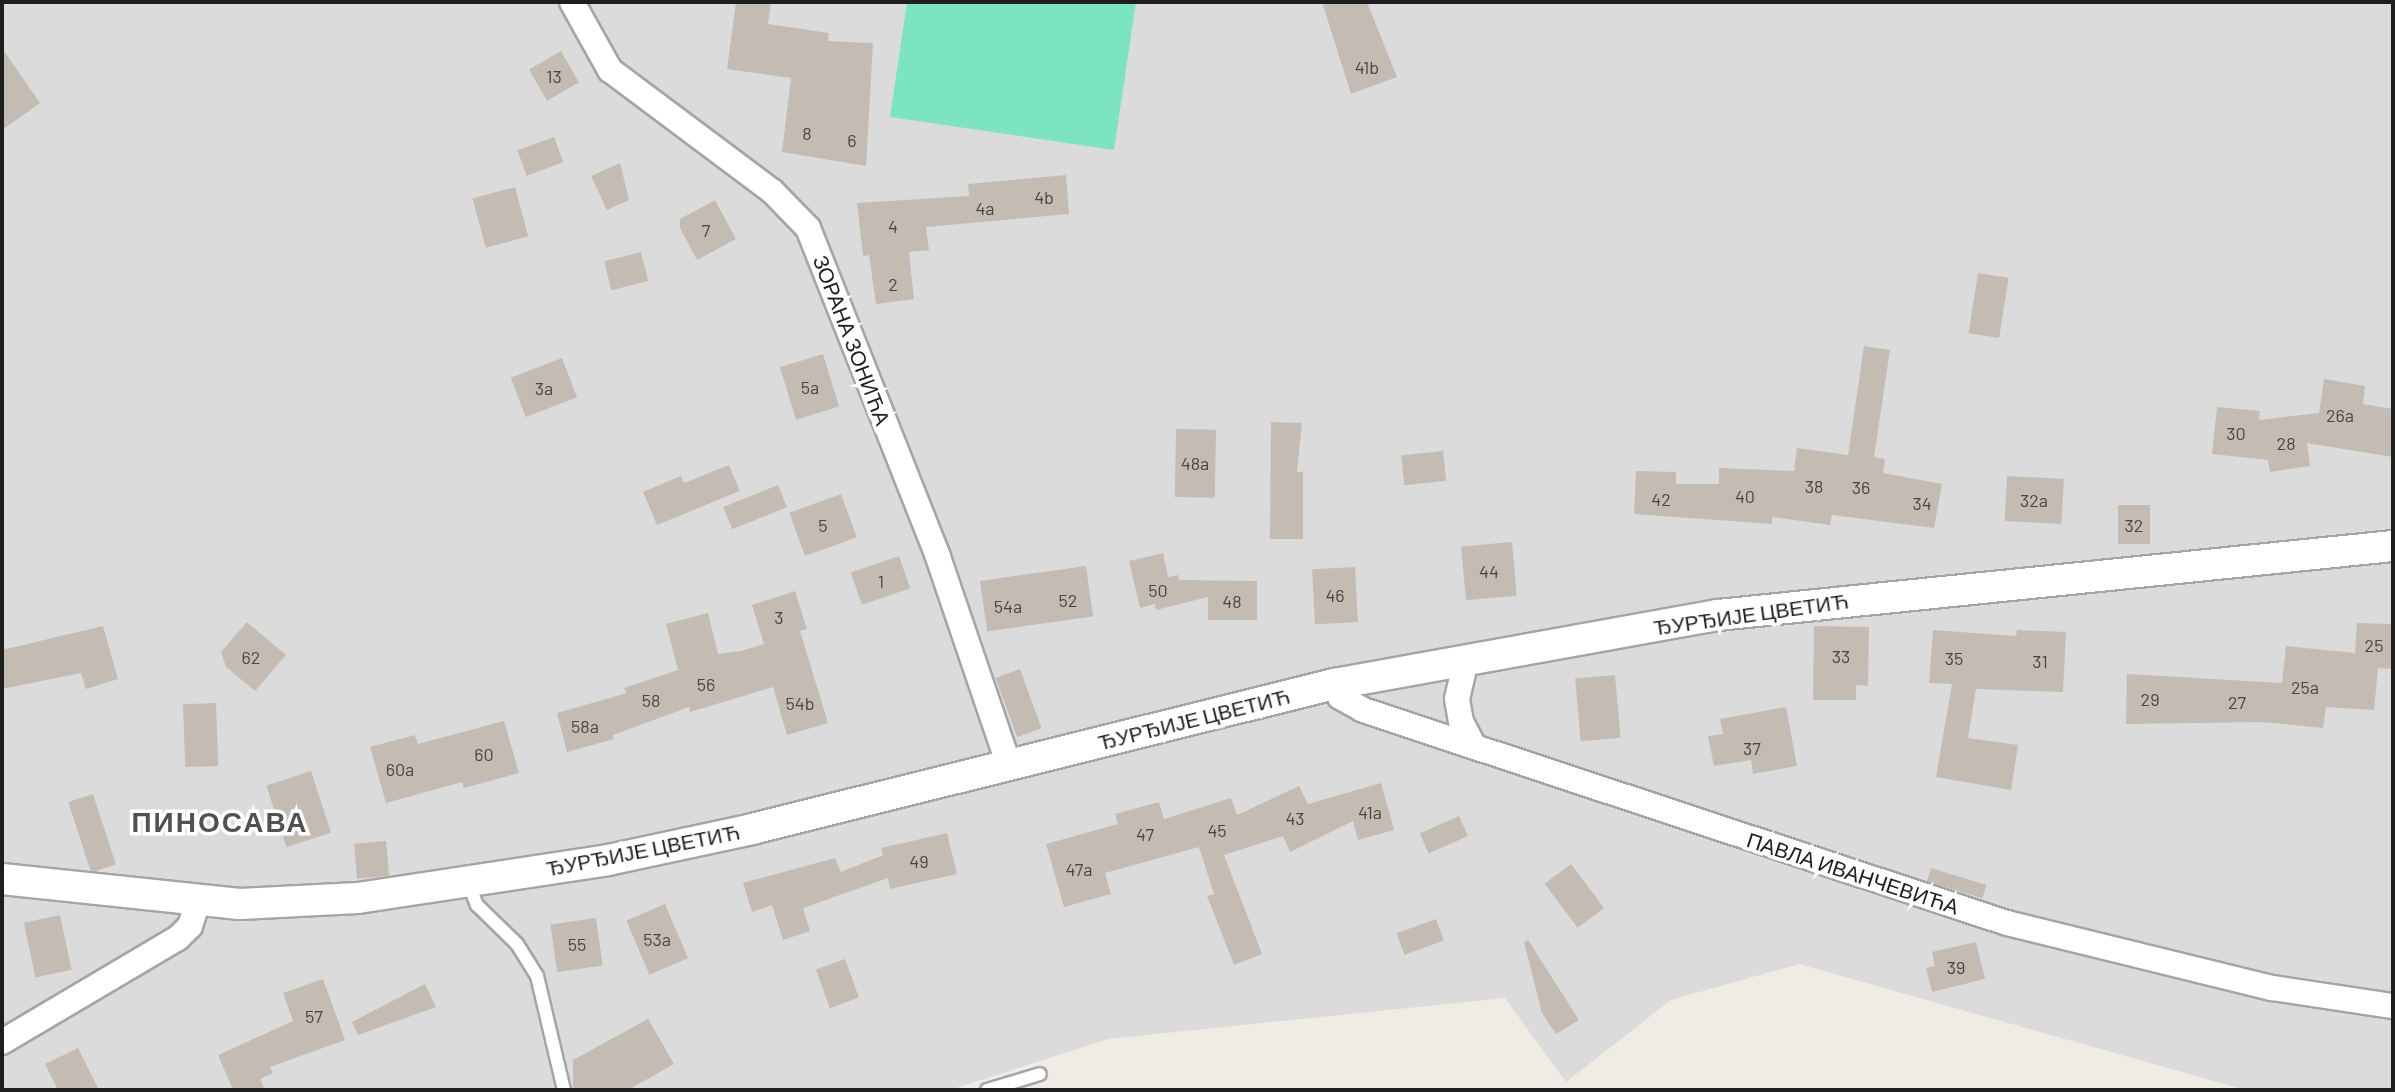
<!DOCTYPE html>
<html>
<head>
<meta charset="utf-8">
<style>
	body { margin:0 }
	#map { position:relative; width:2395px; height:1092px; overflow:hidden; background:#f0ece4; font-family:Barlow,sans-serif }
	div>[style] { position:absolute }
	.residential>* { inset:0; background:#dcdbdb }
	.pitch>* { inset:0; background:#7ce4bf }
	.building>* { inset:0; background:#c4bcb3; transform-origin:0 0 }
	.roads { filter:drop-shadow(2px 0 #a5a5a5) drop-shadow(-2px 0 #a5a5a5) drop-shadow(0 2px #a5a5a5) drop-shadow(0 -2px #a5a5a5) }
	.service>* { height:12px; margin:-6px; padding:0 6px; transform-origin:6px; border-radius:6px; background:#fff }
	.minor>* { height:24px; margin:-12px; padding:0 12px; transform-origin:12px; border-radius:12px; background:#fff }
	.tertiary>* { height:30px; margin:-15px; padding:0 15px; transform-origin:15px; border-radius:15px; background:#fff }
	span { translate:-50% -50%; white-space:nowrap; text-align:center; line-height:1.15; -webkit-text-stroke:7px #fff; paint-order:stroke }
	.number-label { font-size:18px; color:#484643 }
	.number-label span { -webkit-text-stroke-width:0 }
	.street-label { font-size:21px; color:#1e1e1e }
	.district-label { font-size:28px; color:#515151; font-weight:700; letter-spacing:2px }
	.frame { position:absolute; inset:0; border:4px solid #1e1e1e; pointer-events:none }
</style>
</head>
<body>
<div id="map">
	<div class="residential">
		<div style="clip-path:polygon(2px 2px,2393px 2px,2393px 1090px,2246px 1090px,1799px 964px,1671px 1000px,1566px 1082px,1505px 998px,1108px 1039px,950px 1090px,2px 1090px)"></div>
	</div>
	<div class="pitch">
		<div style="clip-path:polygon(907px 2px,1136px 2px,1114px 150px,890px 117px)"></div>
	</div>
	<div class="building">
		<div style="clip-path:polygon(736px 2px,771px 2px,768px 24px,829px 33px,828px 41px,873px 43px,866px 166px,782px 152px,791px 78px,727px 69px)"></div>
		<div style="clip-path:polygon(1322px 2px,1367px 2px,1397px 77px,1351px 94px)"></div>
		<div style="clip-path:polygon(2px 48px,40px 103px,2px 130px)"></div>
		<div style="left:561px;top:51px;width:36px;height:37px;rotate:60deg"></div>
		<div style="left:554px;top:137px;width:27px;height:39px;rotate:70deg"></div>
		<div style="clip-path:polygon(620px 163px,629px 200px,607px 210px,591px 176px)"></div>
		<div style="clip-path:polygon(1066px 175px,1069px 214px,926px 227px,929px 250px,909px 252px,914px 299px,876px 304px,869px 255px,863px 256px,857px 203px,969px 196px,968px 184px)"></div>
		<div style="left:515px;top:187px;width:51px;height:44px;rotate:75deg"></div>
		<div style="clip-path:polygon(715px 200px,736px 239px,697px 260px,680px 228px,680px 219px)"></div>
		<div style="left:641px;top:252px;width:30px;height:38px;rotate:76deg"></div>
		<div style="left:1978px;top:273px;width:31px;height:61px;rotate:9deg"></div>
		<div style="clip-path:polygon(1864px 346px,1890px 350px,1874px 457px,1885px 459px,1883px 473px,1942px 484px,1934px 528px,1832px 515px,1830px 525px,1772px 517px,1772px 524px,1634px 514px,1636px 471px,1676px 472px,1676px 484px,1719px 484px,1719px 468px,1794px 471px,1797px 448px,1848px 455px)"></div>
		<div style="left:823px;top:354px;width:55px;height:45px;rotate:73deg"></div>
		<div style="left:562px;top:358px;width:42px;height:55px;rotate:69deg"></div>
		<div style="clip-path:polygon(2324px 379px,2365px 386px,2363px 404px,2393px 409px,2393px 457px,2307px 443px,2310px 466px,2270px 472px,2268px 460px,2212px 454px,2217px 407px,2260px 411px,2259px 420px,2319px 413px)"></div>
		<div style="clip-path:polygon(1271px 422px,1302px 423px,1297px 472px,1303px 472px,1303px 539px,1270px 539px)"></div>
		<div style="left:1176px;top:429px;width:40px;height:68px;rotate:1deg"></div>
		<div style="left:1443px;top:451px;width:30px;height:42px;rotate:84deg"></div>
		<div style="clip-path:polygon(729px 465px,740px 491px,657px 525px,643px 492px,681px 476px,684px 483px)"></div>
		<div style="left:2007px;top:476px;width:57px;height:45px;rotate:3deg"></div>
		<div style="left:778px;top:485px;width:24px;height:59px;rotate:68deg"></div>
		<div style="left:841px;top:494px;width:46px;height:55px;rotate:70deg"></div>
		<div style="left:2118px;top:505px;width:32px;height:39px"></div>
		<div style="left:1512px;top:542px;width:54px;height:51px;rotate:85deg"></div>
		<div style="clip-path:polygon(1163px 553px,1168px 577px,1178px 575px,1179px 580px,1257px 581px,1257px 620px,1208px 620px,1208px 597px,1156px 610px,1155px 604px,1140px 608px,1129px 561px)"></div>
		<div style="left:899px;top:556px;width:34px;height:51px;rotate:71deg"></div>
		<div style="left:1086px;top:566px;width:51px;height:107px;rotate:82deg"></div>
		<div style="left:1355px;top:567px;width:55px;height:43px;rotate:87deg"></div>
		<div style="clip-path:polygon(795px 591px,807px 629px,800px 631px,828px 723px,787px 735px,773px 687px,690px 712px,689px 707px,613px 735px,614px 739px,567px 752px,557px 713px,627px 693px,624px 688px,678px 670px,666px 624px,708px 613px,718px 654px,741px 651px,764px 644px,752px 605px)"></div>
		<div style="clip-path:polygon(247px 622px,286px 655px,255px 691px,226px 667px,221px 652px)"></div>
		<div style="clip-path:polygon(2357px 623px,2393px 624px,2393px 669px,2378px 668px,2374px 710px,2326px 707px,2323px 728px,2263px 722px,2126px 724px,2127px 674px,2282px 683px,2286px 646px,2355px 653px)"></div>
		<div style="clip-path:polygon(103px 626px,118px 679px,86px 689px,81px 673px,2px 689px,2px 650px)"></div>
		<div style="clip-path:polygon(1814px 626px,1869px 627px,1868px 686px,1856px 685px,1856px 700px,1813px 700px)"></div>
		<div style="clip-path:polygon(1933px 630px,2016px 636px,2017px 630px,2066px 632px,2063px 692px,1976px 689px,1968px 738px,2018px 745px,2011px 790px,1936px 777px,1952px 684px,1929px 683px)"></div>
		<div style="left:1020px;top:669px;width:63px;height:26px;rotate:70deg"></div>
		<div style="left:1615px;top:675px;width:63px;height:40px;rotate:85deg"></div>
		<div style="left:216px;top:703px;width:63px;height:33px;rotate:88deg"></div>
		<div style="clip-path:polygon(1786px 707px,1797px 766px,1753px 774px,1751px 760px,1714px 766px,1708px 736px,1723px 734px,1720px 719px)"></div>
		<div style="clip-path:polygon(504px 721px,519px 773px,464px 788px,462px 782px,386px 803px,370px 747px,415px 735px,418px 744px)"></div>
		<div style="left:311px;top:771px;width:65px;height:47px;rotate:72deg"></div>
		<div style="clip-path:polygon(1381px 783px,1394px 830px,1358px 840px,1353px 821px,1290px 852px,1283px 836px,1224px 855px,1262px 954px,1234px 965px,1207px 896px,1214px 894px,1199px 847px,1105px 873px,1111px 894px,1064px 907px,1046px 844px,1118px 824px,1115px 814px,1159px 802px,1164px 819px,1231px 798px,1237px 815px,1299px 786px,1308px 804px)"></div>
		<div style="left:93px;top:794px;width:74px;height:26px;rotate:72deg"></div>
		<div style="left:1459px;top:816px;width:22px;height:43px;rotate:66deg"></div>
		<div style="clip-path:polygon(947px 833px,957px 874px,890px 889px,888px 878px,803px 908px,810px 931px,783px 940px,772px 905px,752px 912px,743px 883px,835px 858px,841px 872px,883px 855px,881px 848px)"></div>
		<div style="left:386px;top:841px;width:35px;height:32px;rotate:85deg"></div>
		<div style="left:1571px;top:864px;width:55px;height:33px;rotate:53deg"></div>
		<div style="left:1931px;top:868px;width:58px;height:14px;rotate:17deg"></div>
		<div style="left:665px;top:904px;width:59px;height:42px;rotate:67deg"></div>
		<div style="left:60px;top:915px;width:56px;height:37px;rotate:78deg"></div>
		<div style="left:596px;top:918px;width:48px;height:46px;rotate:82deg"></div>
		<div style="left:1436px;top:919px;width:23px;height:42px;rotate:70deg"></div>
		<div style="clip-path:polygon(1528px 940px,1579px 1020px,1556px 1034px,1542px 1013px,1524px 942px)"></div>
		<div style="clip-path:polygon(1976px 942px,1985px 979px,1932px 992px,1926px 968px,1935px 966px,1932px 952px)"></div>
		<div style="left:845px;top:959px;width:41px;height:31px;rotate:70deg"></div>
		<div style="clip-path:polygon(323px 979px,345px 1040px,270px 1067px,273px 1073px,260px 1079px,265px 1090px,233px 1090px,218px 1055px,293px 1021px,283px 993px)"></div>
		<div style="clip-path:polygon(425px 984px,436px 1007px,358px 1035px,352px 1022px)"></div>
		<div style="clip-path:polygon(648px 1019px,674px 1064px,628px 1090px,573px 1090px,573px 1060px)"></div>
		<div style="clip-path:polygon(78px 1048px,99px 1090px,58px 1090px,45px 1064px)"></div>
	</div>
	<div class="roads">
		<div class="service">
			<div style="left:468px;top:882px;width:25px;rotate:69deg"></div>
			<div style="left:477px;top:905px;width:56px;rotate:44.3deg"></div>
			<div style="left:517px;top:944px;width:38px;rotate:58deg"></div>
			<div style="left:537px;top:976px;width:117px;rotate:76.7deg"></div>
			<div style="left:987px;top:1090px;width:55px;rotate:-16.8deg"></div>
		</div>
		<div class="minor">
			<div style="left:572px;top:2px;width:78px;rotate:60.8deg"></div>
			<div style="left:610px;top:70px;width:202px;rotate:36.8deg"></div>
			<div style="left:772px;top:191px;width:52px;rotate:45.8deg"></div>
			<div style="left:808px;top:228px;width:354px;rotate:68.4deg"></div>
			<div style="left:938px;top:557px;width:220px;rotate:71.2deg"></div>
			<div style="left:1466px;top:660px;width:40px;rotate:103deg"></div>
			<div style="left:1457px;top:699px;width:23px;rotate:80deg"></div>
			<div style="left:1461px;top:722px;width:24px;rotate:62deg"></div>
			<div style="left:1334px;top:684px;width:14px;rotate:65deg"></div>
			<div style="left:1340px;top:697px;width:26px;rotate:29deg"></div>
			<div style="left:1363px;top:710px;width:678px;rotate:18.3deg"></div>
			<div style="left:2007px;top:923px;width:273px;rotate:13.8deg"></div>
			<div style="left:2272px;top:988px;width:122px;rotate:8.5deg"></div>
			<div style="left:2px;top:1042px;width:204px;rotate:-30.6deg"></div>
			<div style="left:178px;top:938px;width:17px;rotate:-45deg"></div>
			<div style="left:190px;top:926px;width:26px;rotate:-72deg"></div>
		</div>
		<div class="tertiary">
			<div style="left:2px;top:879px;width:239px;rotate:6deg"></div>
			<div style="left:240px;top:904px;width:118px;rotate:-2.9deg"></div>
			<div style="left:358px;top:898px;width:253px;rotate:-8.6deg"></div>
			<div style="left:608px;top:860px;width:147px;rotate:-12.1deg"></div>
			<div style="left:752px;top:829px;width:600px;rotate:-13.99deg"></div>
			<div style="left:1334px;top:684px;width:390px;rotate:-10.2deg"></div>
			<div style="left:1718px;top:615px;width:679px;rotate:-5.84deg"></div>
		</div>
	</div>
	<div class="number-label">
		<span style="left:1367px;top:67px">41b</span>
		<span style="left:554px;top:76px">13</span>
		<span style="left:807px;top:133px">8</span>
		<span style="left:852px;top:140px">6</span>
		<span style="left:1044px;top:197px">4b</span>
		<span style="left:985px;top:208px">4a</span>
		<span style="left:893px;top:226px">4</span>
		<span style="left:706px;top:230px">7</span>
		<span style="left:893px;top:284px">2</span>
		<span style="left:810px;top:387px">5a</span>
		<span style="left:544px;top:388px">3a</span>
		<span style="left:2340px;top:415px">26a</span>
		<span style="left:2236px;top:433px">30</span>
		<span style="left:2286px;top:443px">28</span>
		<span style="left:1195px;top:463px">48a</span>
		<span style="left:1814px;top:486px">38</span>
		<span style="left:1861px;top:487px">36</span>
		<span style="left:1745px;top:496px">40</span>
		<span style="left:1661px;top:499px">42</span>
		<span style="left:2034px;top:500px">32a</span>
		<span style="left:1922px;top:503px">34</span>
		<span style="left:823px;top:525px">5</span>
		<span style="left:2134px;top:525px">32</span>
		<span style="left:1489px;top:571px">44</span>
		<span style="left:881px;top:581px">1</span>
		<span style="left:1158px;top:590px">50</span>
		<span style="left:1335px;top:595px">46</span>
		<span style="left:1068px;top:600px">52</span>
		<span style="left:1232px;top:601px">48</span>
		<span style="left:1008px;top:606px">54a</span>
		<span style="left:779px;top:617px">3</span>
		<span style="left:2374px;top:645px">25</span>
		<span style="left:1841px;top:656px">33</span>
		<span style="left:251px;top:657px">62</span>
		<span style="left:1954px;top:658px">35</span>
		<span style="left:2040px;top:661px">31</span>
		<span style="left:706px;top:684px">56</span>
		<span style="left:2305px;top:687px">25a</span>
		<span style="left:2150px;top:699px">29</span>
		<span style="left:651px;top:700px">58</span>
		<span style="left:2237px;top:702px">27</span>
		<span style="left:800px;top:703px">54b</span>
		<span style="left:585px;top:726px">58a</span>
		<span style="left:1752px;top:748px">37</span>
		<span style="left:484px;top:754px">60</span>
		<span style="left:400px;top:769px">60a</span>
		<span style="left:1370px;top:812px">41a</span>
		<span style="left:1295px;top:818px">43</span>
		<span style="left:1217px;top:830px">45</span>
		<span style="left:1145px;top:834px">47</span>
		<span style="left:919px;top:861px">49</span>
		<span style="left:1079px;top:869px">47a</span>
		<span style="left:657px;top:939px">53a</span>
		<span style="left:577px;top:944px">55</span>
		<span style="left:1956px;top:967px">39</span>
		<span style="left:314px;top:1016px">57</span>
	</div>
	<div class="street-label">
		<span style="left:852px;top:340px;rotate:69deg">ЗОРАНА ЗОНИЋА</span>
		<span style="left:1751px;top:614px;rotate:-8deg">ЂУРЂИЈЕ ЦВЕТИЋ</span>
		<span style="left:1194px;top:719px;rotate:-14deg">ЂУРЂИЈЕ ЦВЕТИЋ</span>
		<span style="left:643px;top:850px;rotate:-11deg">ЂУРЂИЈЕ ЦВЕТИЋ</span>
		<span style="left:1853px;top:873px;rotate:18deg">ПАВЛА ИВАНЧЕВИЋА</span>
	</div>
	<div class="district-label">
		<span style="left:220px;top:821px">ПИНОСАВА</span>
	</div>
	<div class="frame"></div>
</div>
</body>
</html>
